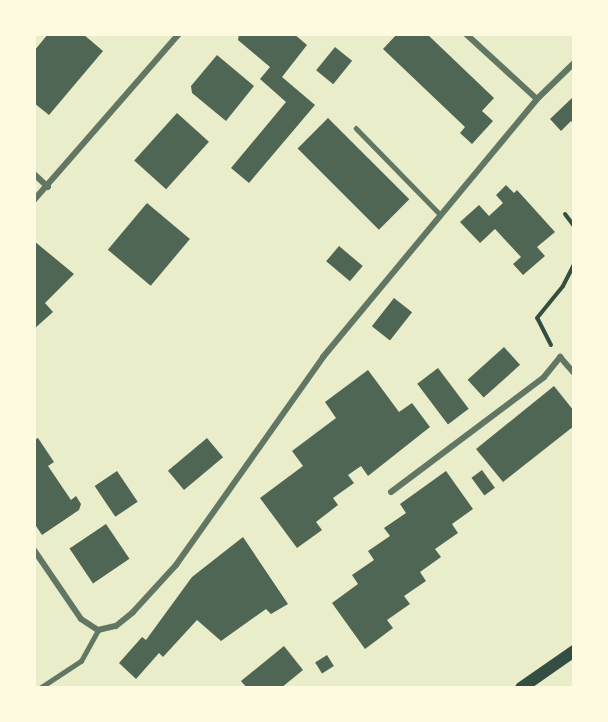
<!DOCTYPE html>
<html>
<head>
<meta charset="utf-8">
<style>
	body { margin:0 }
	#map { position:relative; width:608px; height:722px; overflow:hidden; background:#e9edc9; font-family:Georgia,serif }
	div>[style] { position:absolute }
	.building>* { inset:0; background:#4f6655; transform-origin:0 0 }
	.path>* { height:4px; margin:-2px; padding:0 2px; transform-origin:2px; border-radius:2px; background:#344e41 }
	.service>* { height:4.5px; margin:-2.25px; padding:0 2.25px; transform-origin:2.25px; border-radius:2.25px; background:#617663 }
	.minor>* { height:6px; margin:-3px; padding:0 3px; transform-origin:3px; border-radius:3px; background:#617663 }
	.secondary>* { height:12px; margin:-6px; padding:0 6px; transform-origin:6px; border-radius:6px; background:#344e41 }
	span { translate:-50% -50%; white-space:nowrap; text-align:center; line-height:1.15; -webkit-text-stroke:4.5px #fefae0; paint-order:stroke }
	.frame { position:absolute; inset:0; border:36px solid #fefae0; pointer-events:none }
</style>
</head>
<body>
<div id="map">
	<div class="building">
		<div style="clip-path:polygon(48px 34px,83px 34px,103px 51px,49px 115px,34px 103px,34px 51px)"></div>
		<div style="clip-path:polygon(239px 34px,294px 34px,307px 45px,282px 77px,315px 105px,249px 183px,231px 168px,286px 102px,260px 79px,270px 67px,238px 40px)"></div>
		<div style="clip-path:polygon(397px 34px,427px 34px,494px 98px,482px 111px,493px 121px,472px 144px,460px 133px,465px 127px,383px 49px)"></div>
		<div style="left:335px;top:47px;width:22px;height:30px;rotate:39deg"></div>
		<div style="clip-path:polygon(217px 55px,254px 86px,226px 121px,192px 93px,191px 86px)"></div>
		<div style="clip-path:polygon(572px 98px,574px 124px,571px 121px,561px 131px,550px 119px)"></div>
		<div style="left:177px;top:113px;width:43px;height:64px;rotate:42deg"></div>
		<div style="left:328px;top:118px;width:115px;height:43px;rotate:45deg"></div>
		<div style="clip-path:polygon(506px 185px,514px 193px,517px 190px,555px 232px,537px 247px,545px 256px,523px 275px,513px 264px,521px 257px,495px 229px,480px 243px,460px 222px,479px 205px,489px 216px,503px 203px,496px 195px)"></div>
		<div style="left:147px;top:203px;width:56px;height:61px;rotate:40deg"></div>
		<div style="clip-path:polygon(34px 241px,74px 274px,45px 303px,53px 312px,34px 329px)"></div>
		<div style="left:339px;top:246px;width:31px;height:20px;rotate:40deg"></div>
		<div style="left:394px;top:298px;width:23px;height:36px;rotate:38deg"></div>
		<div style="left:504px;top:347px;width:24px;height:49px;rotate:48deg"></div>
		<div style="left:438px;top:368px;width:51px;height:26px;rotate:53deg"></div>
		<div style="clip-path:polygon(368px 370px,399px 412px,412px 403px,430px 427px,368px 476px,361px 466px,348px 475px,354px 483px,333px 498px,338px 505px,316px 522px,322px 530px,297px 548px,260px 498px,303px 466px,292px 451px,336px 418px,325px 402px)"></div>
		<div style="clip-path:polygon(554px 386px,574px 411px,574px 426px,503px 482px,476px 449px)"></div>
		<div style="clip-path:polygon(38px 438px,54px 462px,48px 466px,71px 500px,76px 496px,81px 504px,79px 510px,42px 535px,34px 523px,34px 440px)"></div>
		<div style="left:207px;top:438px;width:25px;height:51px;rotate:50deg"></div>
		<div style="left:482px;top:470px;width:22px;height:13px;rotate:54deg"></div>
		<div style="left:117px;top:471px;width:37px;height:27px;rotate:56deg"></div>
		<div style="clip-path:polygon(446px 471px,473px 509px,452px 524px,458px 533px,435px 549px,441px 557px,420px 572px,426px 581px,404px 596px,410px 604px,387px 620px,393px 628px,365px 649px,332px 603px,358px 584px,352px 575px,374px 560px,368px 551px,390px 536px,384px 528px,406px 513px,400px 504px)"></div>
		<div style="left:106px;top:524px;width:42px;height:44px;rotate:56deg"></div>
		<div style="clip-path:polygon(243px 537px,288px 604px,271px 614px,266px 609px,221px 641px,197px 620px,163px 657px,159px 653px,136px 679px,119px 663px,142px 637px,146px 640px,192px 577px)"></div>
		<div style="clip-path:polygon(284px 646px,303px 670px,281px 688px,247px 688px,241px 681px)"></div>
		<div style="left:327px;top:655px;width:13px;height:14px;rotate:58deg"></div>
	</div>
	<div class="path">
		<div style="left:565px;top:214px;width:15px;rotate:53deg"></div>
		<div style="left:551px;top:345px;width:30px;rotate:-117deg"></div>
		<div style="left:537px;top:318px;width:41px;rotate:-50.9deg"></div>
		<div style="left:563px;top:286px;width:25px;rotate:-63deg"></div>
	</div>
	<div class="service">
		<div style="left:356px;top:128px;width:120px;rotate:45.7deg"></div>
		<div style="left:40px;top:688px;width:49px;rotate:-33.4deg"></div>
		<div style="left:81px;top:661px;width:35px;rotate:-61deg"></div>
	</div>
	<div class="minor">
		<div style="left:466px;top:34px;width:96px;rotate:42.5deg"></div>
		<div style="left:34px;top:174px;width:19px;rotate:43deg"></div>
		<div style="left:34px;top:200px;width:220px;rotate:-48.9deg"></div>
		<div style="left:391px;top:492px;width:191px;rotate:-36.9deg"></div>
		<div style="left:544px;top:377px;width:26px;rotate:-51deg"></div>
		<div style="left:560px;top:357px;width:21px;rotate:49deg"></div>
		<div style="left:34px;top:550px;width:83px;rotate:55.7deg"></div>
		<div style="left:81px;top:619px;width:20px;rotate:33deg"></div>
		<div style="left:98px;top:630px;width:18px;rotate:-13deg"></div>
		<div style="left:116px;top:626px;width:22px;rotate:-39deg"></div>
		<div style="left:133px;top:612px;width:64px;rotate:-47.5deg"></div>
		<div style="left:176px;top:565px;width:255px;rotate:-54.7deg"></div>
		<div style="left:323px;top:357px;width:335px;rotate:-50.3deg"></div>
		<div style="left:537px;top:99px;width:52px;rotate:-44.2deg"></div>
	</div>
	<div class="secondary">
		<div style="left:521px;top:688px;width:65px;rotate:-34.9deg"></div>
	</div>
	<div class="frame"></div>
</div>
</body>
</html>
